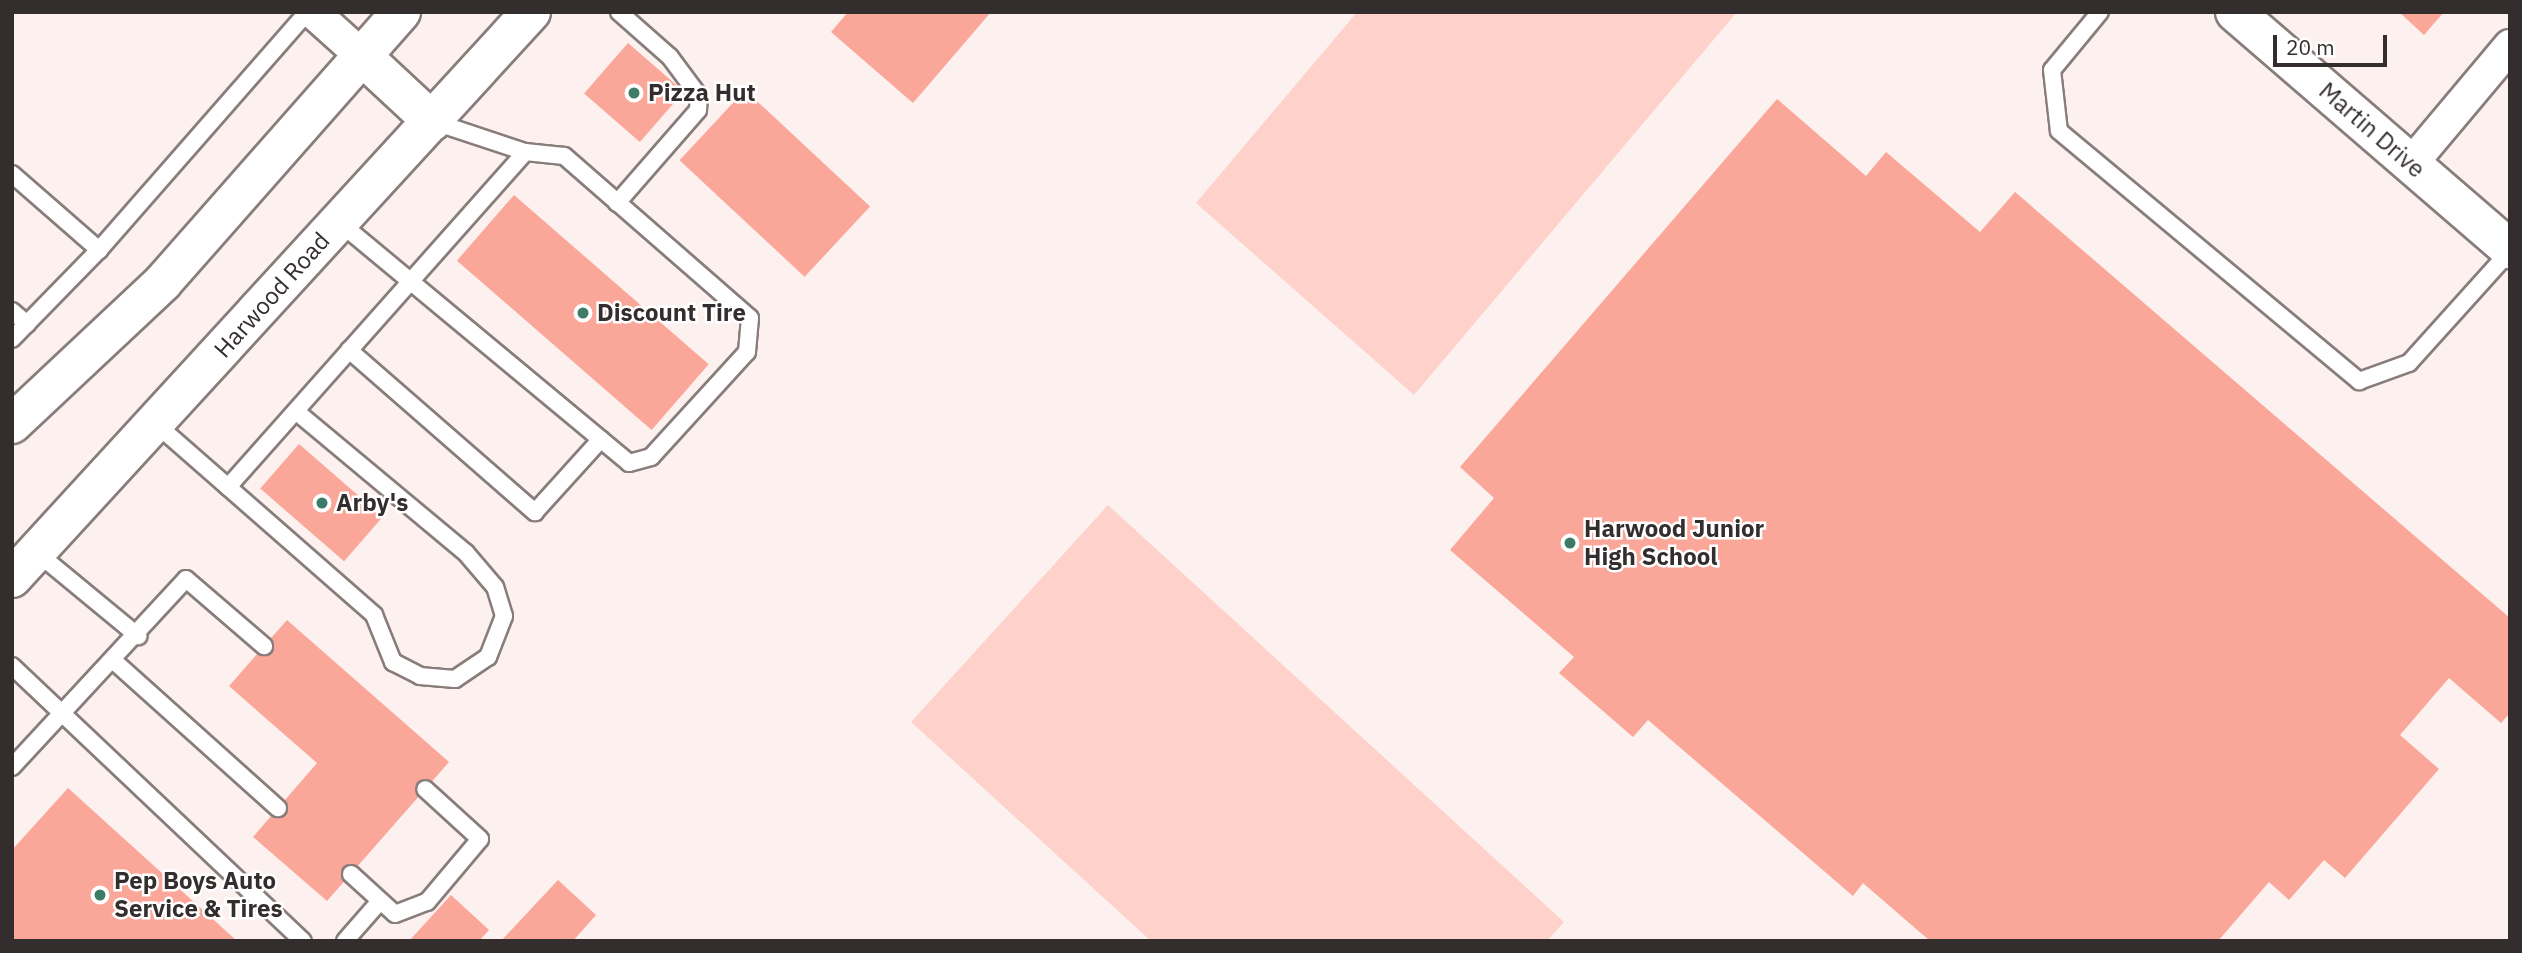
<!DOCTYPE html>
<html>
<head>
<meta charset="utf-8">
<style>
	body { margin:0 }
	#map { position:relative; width:2522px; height:953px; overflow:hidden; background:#fdf1ef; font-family:"IBM Plex Sans",sans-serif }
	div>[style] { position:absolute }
	.green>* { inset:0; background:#fed2cb }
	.building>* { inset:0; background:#faa699; transform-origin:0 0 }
	.roads { filter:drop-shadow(2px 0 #887d7b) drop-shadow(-2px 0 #887d7b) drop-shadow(0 2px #887d7b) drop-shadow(0 -2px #887d7b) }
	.lane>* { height:16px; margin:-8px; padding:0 8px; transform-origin:8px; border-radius:8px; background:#fff }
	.street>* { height:32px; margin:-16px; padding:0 16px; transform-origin:16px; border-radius:16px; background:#fff }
	.secondary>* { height:38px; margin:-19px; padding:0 19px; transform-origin:19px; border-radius:19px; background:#fff }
	.dots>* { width:19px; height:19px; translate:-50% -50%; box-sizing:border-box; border:4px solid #fff; border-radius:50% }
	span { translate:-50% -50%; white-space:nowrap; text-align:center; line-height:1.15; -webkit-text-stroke:5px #fff; paint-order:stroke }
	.poi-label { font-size:24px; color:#332e2d; font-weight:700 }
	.left { translate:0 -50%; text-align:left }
	.street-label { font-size:24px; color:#332e2d }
	.frame { position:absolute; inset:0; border:14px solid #332e2d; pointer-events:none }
	.scale { position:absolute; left:2273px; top:35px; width:114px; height:32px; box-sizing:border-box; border:4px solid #332e2d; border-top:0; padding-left:9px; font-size:21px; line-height:24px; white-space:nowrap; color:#332e2d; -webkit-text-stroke:5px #fff; paint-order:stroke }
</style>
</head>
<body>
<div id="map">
	<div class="green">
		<div style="clip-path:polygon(1357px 12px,1737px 12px,1414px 395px,1196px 203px)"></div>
		<div style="clip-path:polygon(1108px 505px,1564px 922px,1547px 941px,1151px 941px,911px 722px)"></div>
	</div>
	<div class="building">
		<div style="clip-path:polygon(848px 12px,991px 12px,913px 103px,831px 32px)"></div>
		<div style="clip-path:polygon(2399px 12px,2444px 12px,2424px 35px)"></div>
		<div style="left:628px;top:43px;width:74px;height:67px;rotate:41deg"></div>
		<div style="left:745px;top:90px;width:171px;height:96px;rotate:43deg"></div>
		<div style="clip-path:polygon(1777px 99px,1866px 176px,1886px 152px,1980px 232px,2015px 192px,2510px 618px,2510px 713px,2501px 723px,2449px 678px,2400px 735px,2439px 769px,2345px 878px,2324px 860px,2289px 900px,2269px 882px,2218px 941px,1930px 941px,1863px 883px,1853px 896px,1648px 720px,1633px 737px,1559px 673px,1574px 657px,1450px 550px,1494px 498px,1460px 467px)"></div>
		<div style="left:514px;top:195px;width:258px;height:87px;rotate:41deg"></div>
		<div style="left:299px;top:444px;width:111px;height:59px;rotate:41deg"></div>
		<div style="clip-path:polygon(287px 620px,449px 762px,327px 901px,253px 837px,317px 763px,229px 686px)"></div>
		<div style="clip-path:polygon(68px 788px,237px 941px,12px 941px,12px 850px)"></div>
		<div style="clip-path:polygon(558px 880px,596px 915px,573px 941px,501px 941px)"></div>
		<div style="clip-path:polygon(451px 895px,489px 930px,479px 941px,409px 941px)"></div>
	</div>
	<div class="roads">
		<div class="lane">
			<div style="left:2100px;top:12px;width:75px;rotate:129.6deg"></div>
			<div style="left:2052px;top:70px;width:61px;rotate:83.5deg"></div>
			<div style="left:2059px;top:131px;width:391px;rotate:39.8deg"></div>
			<div style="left:2359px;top:381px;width:53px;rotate:-19.8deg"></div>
			<div style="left:2409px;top:363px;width:151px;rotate:-48deg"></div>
			<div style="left:12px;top:174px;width:116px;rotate:41.1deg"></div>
			<div style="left:617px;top:203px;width:123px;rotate:-48.9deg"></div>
			<div style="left:698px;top:110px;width:14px;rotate:-86deg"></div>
			<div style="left:699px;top:96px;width:49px;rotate:-126.6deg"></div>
			<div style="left:670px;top:57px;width:68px;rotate:-138.6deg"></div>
			<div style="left:339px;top:222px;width:377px;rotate:39.7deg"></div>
			<div style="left:629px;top:463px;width:23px;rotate:-15deg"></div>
			<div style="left:651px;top:457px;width:142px;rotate:-47.6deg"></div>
			<div style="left:747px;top:352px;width:34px;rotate:-85deg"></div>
			<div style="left:750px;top:318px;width:247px;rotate:-138.9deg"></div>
			<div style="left:564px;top:156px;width:39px;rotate:-174deg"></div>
			<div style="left:12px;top:311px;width:20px;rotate:41deg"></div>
			<div style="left:12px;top:339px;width:124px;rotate:-45.7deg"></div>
			<div style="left:99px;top:250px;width:316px;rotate:-48.8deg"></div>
			<div style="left:349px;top:350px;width:247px;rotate:41.1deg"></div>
			<div style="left:535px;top:512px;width:98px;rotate:-47.9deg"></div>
			<div style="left:155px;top:423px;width:291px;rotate:41.2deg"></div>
			<div style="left:374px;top:615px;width:51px;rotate:68deg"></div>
			<div style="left:393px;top:662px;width:30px;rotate:27deg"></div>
			<div style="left:420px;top:676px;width:35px;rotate:5deg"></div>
			<div style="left:455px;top:679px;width:40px;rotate:-34deg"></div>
			<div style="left:488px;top:657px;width:44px;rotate:-68.7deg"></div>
			<div style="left:504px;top:616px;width:30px;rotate:-107deg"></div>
			<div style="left:495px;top:587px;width:45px;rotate:-130.5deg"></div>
			<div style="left:466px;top:553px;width:220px;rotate:-140.2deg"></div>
			<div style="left:228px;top:487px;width:448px;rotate:-48.4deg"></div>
			<div style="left:525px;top:152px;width:98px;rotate:-161.6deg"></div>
			<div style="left:35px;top:551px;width:134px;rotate:39.5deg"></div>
			<div style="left:115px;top:662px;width:219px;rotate:41.9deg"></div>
			<div style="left:12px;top:666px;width:400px;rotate:43.4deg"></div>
			<div style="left:12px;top:767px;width:256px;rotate:-47.2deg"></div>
			<div style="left:186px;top:579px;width:103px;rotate:40.7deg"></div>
			<div style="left:351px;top:874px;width:59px;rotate:42.3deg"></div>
			<div style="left:395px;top:914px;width:34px;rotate:-21deg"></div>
			<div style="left:427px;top:902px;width:82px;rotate:-49.9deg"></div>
			<div style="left:480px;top:839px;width:74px;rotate:-137.7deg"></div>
			<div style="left:345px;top:941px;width:53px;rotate:-48.8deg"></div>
		</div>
		<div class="street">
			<div style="left:313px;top:12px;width:66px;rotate:41.9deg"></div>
			<div style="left:2411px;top:164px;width:154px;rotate:-50deg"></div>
		</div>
		<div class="secondary">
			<div style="left:2235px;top:12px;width:363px;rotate:40.8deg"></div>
			<div style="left:362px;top:56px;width:96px;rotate:42.9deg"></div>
			<div style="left:12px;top:424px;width:207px;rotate:-43.2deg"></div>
			<div style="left:163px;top:282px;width:360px;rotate:-48.6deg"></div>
			<div style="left:12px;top:578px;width:768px;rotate:-47.48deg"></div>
		</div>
	</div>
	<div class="dots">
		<div style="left:634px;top:93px;background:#3e7c68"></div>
		<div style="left:583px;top:313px;background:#3e7c68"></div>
		<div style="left:322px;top:503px;background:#3e7c68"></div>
		<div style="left:1570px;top:543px;background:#3e7c68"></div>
		<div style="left:100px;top:895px;background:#3e7c68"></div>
	</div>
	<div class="poi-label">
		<span class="left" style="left:648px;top:93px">Pizza Hut</span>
		<span class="left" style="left:597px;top:313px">Discount Tire</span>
		<span class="left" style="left:336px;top:503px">Arby's</span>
		<span class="left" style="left:1584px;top:543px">Harwood Junior<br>High School</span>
		<span class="left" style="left:114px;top:895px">Pep Boys Auto<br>Service &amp; Tires</span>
	</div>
	<div class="street-label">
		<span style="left:2372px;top:130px;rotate:41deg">Martin Drive</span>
		<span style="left:272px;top:295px;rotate:-48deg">Harwood Road</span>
	</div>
	<div class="frame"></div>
	<div class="scale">20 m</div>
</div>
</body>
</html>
